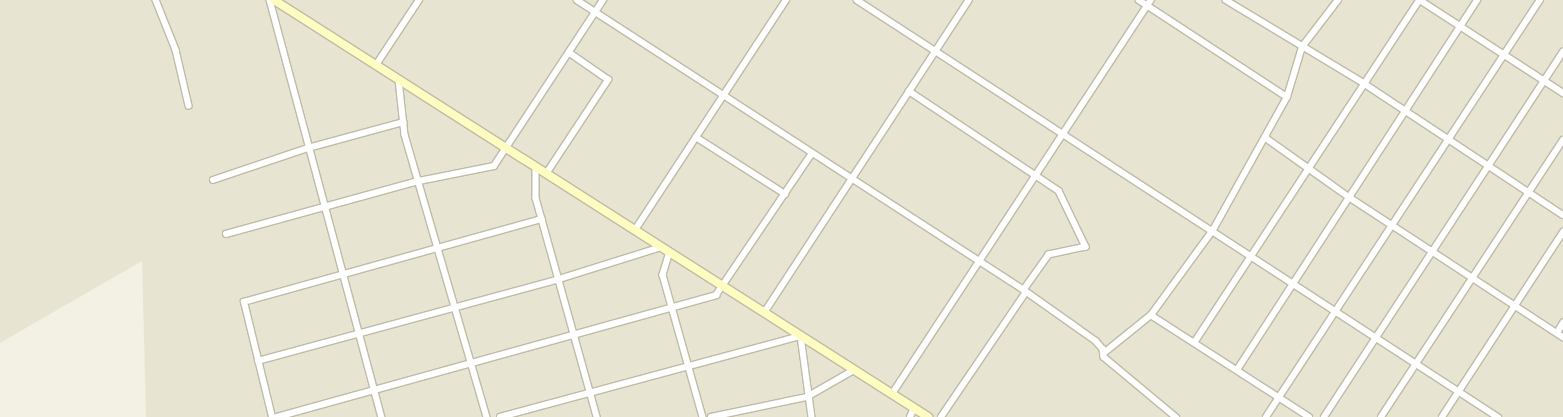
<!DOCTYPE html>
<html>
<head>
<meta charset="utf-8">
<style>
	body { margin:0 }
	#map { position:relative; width:1563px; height:417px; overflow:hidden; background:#f3f1e4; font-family:Karla,sans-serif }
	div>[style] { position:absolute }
	.residential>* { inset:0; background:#e7e5d2 }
	.roads { filter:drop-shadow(1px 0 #bfbba7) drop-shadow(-1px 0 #bfbba7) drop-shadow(0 1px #bfbba7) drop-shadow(0 -1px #bfbba7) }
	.street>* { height:5.5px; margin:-2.75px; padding:0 2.75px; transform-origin:2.75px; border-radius:2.75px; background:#fff }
	.secondary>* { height:8px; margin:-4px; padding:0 4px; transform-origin:4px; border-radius:4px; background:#fffcc2 }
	span { translate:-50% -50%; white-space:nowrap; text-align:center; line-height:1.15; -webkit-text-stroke:4.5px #fff; paint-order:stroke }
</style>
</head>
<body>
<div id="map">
	<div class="residential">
		<div style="clip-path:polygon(0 0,1563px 0,1563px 417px,146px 417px,142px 261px,0 343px)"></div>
	</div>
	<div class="roads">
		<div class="street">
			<div style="left:156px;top:0;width:54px;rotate:68.2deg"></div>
			<div style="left:176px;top:50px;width:57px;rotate:76.9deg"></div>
			<div style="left:270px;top:0;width:432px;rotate:75deg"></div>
			<div style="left:577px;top:0;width:533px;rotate:32.97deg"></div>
			<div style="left:857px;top:0;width:765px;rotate:33.05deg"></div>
			<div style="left:1139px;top:0;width:177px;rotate:33.2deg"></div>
			<div style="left:1226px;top:0;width:162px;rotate:31.1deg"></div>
			<div style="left:1365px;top:84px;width:237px;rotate:33.5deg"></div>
			<div style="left:1420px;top:0;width:171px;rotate:33deg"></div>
			<div style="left:376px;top:65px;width:78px;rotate:-56.5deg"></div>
			<div style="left:399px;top:80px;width:55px;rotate:83.8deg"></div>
			<div style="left:405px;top:135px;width:294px;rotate:73.8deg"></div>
			<div style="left:909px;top:91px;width:180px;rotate:33.7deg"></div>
			<div style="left:1059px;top:191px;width:62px;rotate:64.3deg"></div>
			<div style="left:1086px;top:247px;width:38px;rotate:168deg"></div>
			<div style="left:1049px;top:255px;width:43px;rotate:125.5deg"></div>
			<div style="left:1024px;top:290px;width:88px;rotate:35.3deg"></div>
			<div style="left:1096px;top:341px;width:11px;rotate:49deg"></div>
			<div style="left:1103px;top:349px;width:8px;rotate:83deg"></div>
			<div style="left:1104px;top:357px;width:94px;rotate:39.8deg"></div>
			<div style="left:696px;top:137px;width:106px;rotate:32.6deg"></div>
			<div style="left:1266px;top:138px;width:102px;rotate:35.4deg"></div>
			<div style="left:1349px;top:197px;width:256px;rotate:33.2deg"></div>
			<div style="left:536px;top:167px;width:31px;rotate:90deg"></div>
			<div style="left:536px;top:198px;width:227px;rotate:74.4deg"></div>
			<div style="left:546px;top:174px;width:113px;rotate:-56.6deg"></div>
			<div style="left:608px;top:80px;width:47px;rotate:-145.3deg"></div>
			<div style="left:213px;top:180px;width:100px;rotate:-18.6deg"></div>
			<div style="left:308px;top:148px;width:99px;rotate:-15.2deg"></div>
			<div style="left:635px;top:230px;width:275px;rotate:-56.7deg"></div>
			<div style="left:226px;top:234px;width:200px;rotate:-15.4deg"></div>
			<div style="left:419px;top:181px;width:76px;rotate:-11.3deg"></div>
			<div style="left:494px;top:166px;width:199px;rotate:-56.7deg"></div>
			<div style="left:670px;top:252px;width:24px;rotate:107deg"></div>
			<div style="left:663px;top:275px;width:148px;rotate:74.3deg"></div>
			<div style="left:764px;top:313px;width:374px;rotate:-56.8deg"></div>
			<div style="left:1151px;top:315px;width:188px;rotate:32.8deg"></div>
			<div style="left:1557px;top:333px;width:12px;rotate:-59deg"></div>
			<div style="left:1194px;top:343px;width:410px;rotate:-56.7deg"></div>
			<div style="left:1104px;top:353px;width:60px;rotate:-39deg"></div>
			<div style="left:1151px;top:315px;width:105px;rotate:-53.9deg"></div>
			<div style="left:1213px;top:230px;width:152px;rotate:-60.9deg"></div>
			<div style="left:1287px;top:97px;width:52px;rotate:-73.3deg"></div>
			<div style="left:1302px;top:47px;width:59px;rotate:-52.5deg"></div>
			<div style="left:258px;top:361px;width:312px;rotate:-15.2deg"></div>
			<div style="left:559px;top:279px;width:107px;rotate:-17.4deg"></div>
			<div style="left:1237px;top:370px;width:441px;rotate:-57deg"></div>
			<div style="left:892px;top:394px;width:472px;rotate:-56.7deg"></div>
			<div style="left:272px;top:417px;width:118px;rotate:-103.7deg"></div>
			<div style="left:244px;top:302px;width:309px;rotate:-15.6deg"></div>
			<div style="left:277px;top:417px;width:456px;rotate:-15.5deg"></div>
			<div style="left:716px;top:295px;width:171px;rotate:-55.9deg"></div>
			<div style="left:500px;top:417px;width:312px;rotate:-15.1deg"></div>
			<div style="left:801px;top:336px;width:82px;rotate:82.3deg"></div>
			<div style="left:711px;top:417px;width:98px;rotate:-11.8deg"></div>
			<div style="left:807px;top:397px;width:54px;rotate:-29.9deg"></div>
			<div style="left:910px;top:417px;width:10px;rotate:-66deg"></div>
			<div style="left:941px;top:417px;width:151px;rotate:-55.8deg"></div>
			<div style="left:1266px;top:417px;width:499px;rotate:-56.7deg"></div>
			<div style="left:1324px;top:417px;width:436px;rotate:-56.8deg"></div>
			<div style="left:1381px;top:417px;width:331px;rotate:-56.7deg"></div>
			<div style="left:1442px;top:417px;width:221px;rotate:-56.8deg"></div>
		</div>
		<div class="secondary">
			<div style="left:274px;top:0;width:776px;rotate:32.52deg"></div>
		</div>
	</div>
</div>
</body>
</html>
